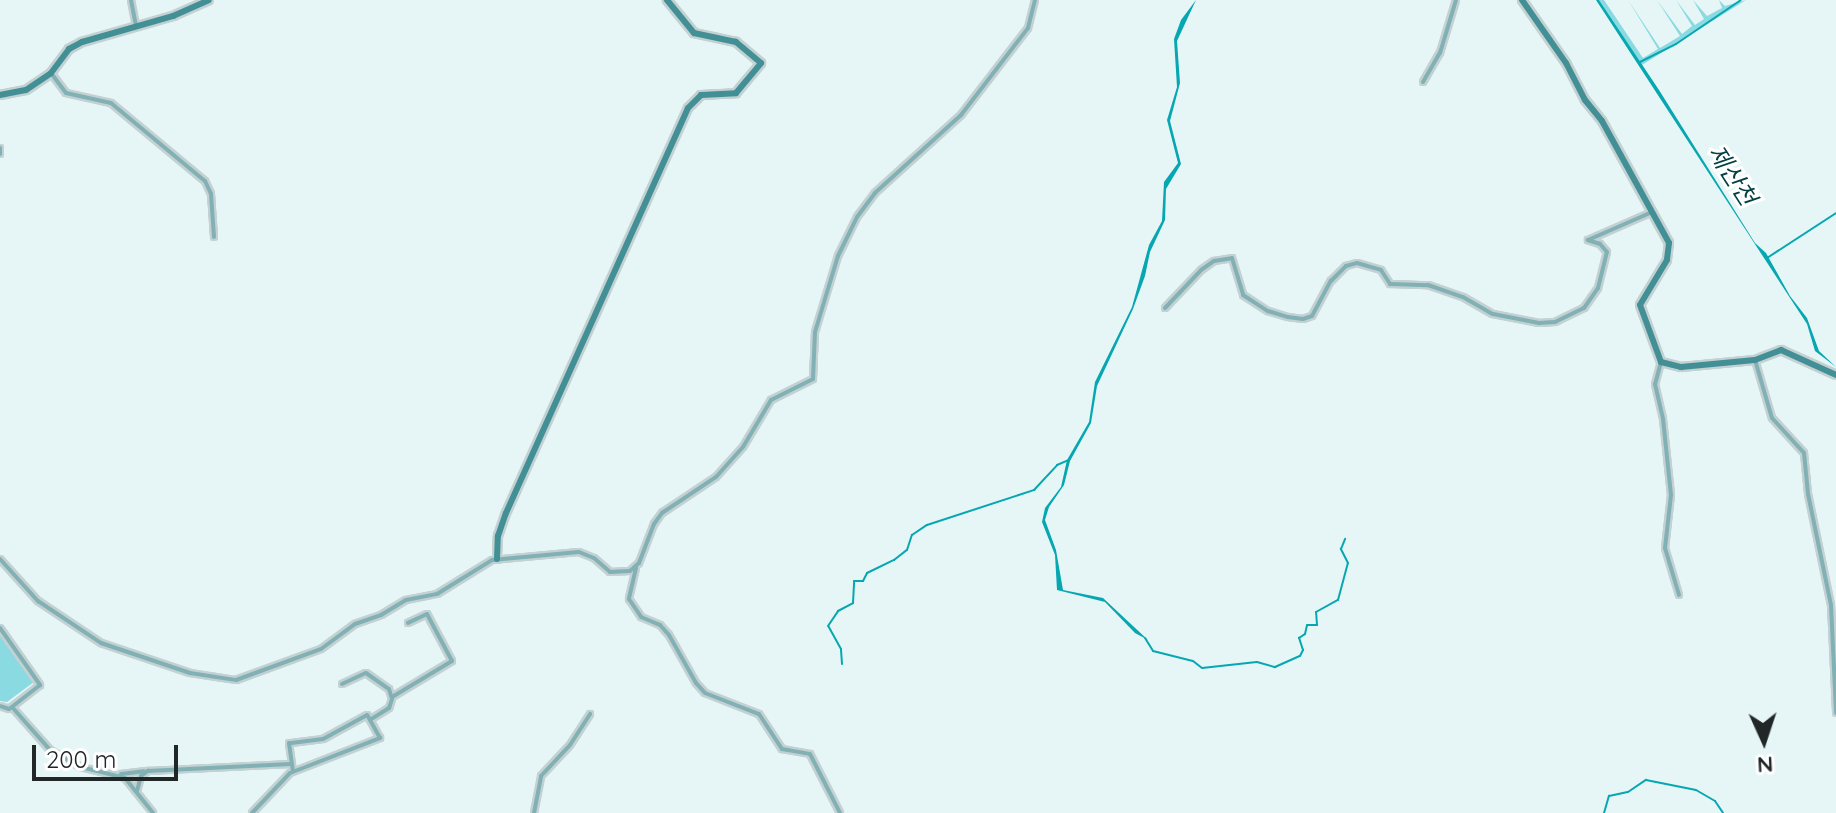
<!DOCTYPE html>
<html>
<head>
<meta charset="utf-8">
<style>
	body { margin:0 }
	#map { position:relative; width:1836px; height:813px; overflow:hidden; background:#e6f6f7; font-family:Quicksand,"Noto Sans KR",sans-serif }
	div>[style] { position:absolute }
	.green>* { inset:0; background:#8adae1 }
	.water>* { inset:0; background:#07a7b1 }
	.stream>* { height:2px; margin:-1px; padding:0 1px; transform-origin:1px; border-radius:1px; background:#07a7b1 }
	.roads { filter:drop-shadow(2px 0 #c3d1d2) drop-shadow(-2px 0 #c3d1d2) drop-shadow(0 2px #c3d1d2) drop-shadow(0 -2px #c3d1d2) }
	.street>* { height:4px; margin:-2px; padding:0 2px; transform-origin:2px; border-radius:2px; background:#81b1b4 }
	.secondary>* { height:6px; margin:-3px; padding:0 3px; transform-origin:3px; border-radius:3px; background:#429096 }
	span { translate:-50% -50%; white-space:nowrap; text-align:center; line-height:1.15; -webkit-text-stroke:6px #fff; paint-order:stroke }
	.water-label { font-size:24px; color:#024044; font-style:italic }
	.north { position:absolute; left:1724px; top:701px; width:80px; height:80px; -webkit-text-stroke:6px #fff; paint-order:stroke; rotate:177deg; font-size:22px; font-weight:700; line-height:32px; text-align:center; color:#212627 }
	.north::after { content:''; display:block; margin:auto; width:28px; height:36px; background:#212627; clip-path:polygon(50% 0,100% 100%,50% 72%,0 100%) }
	.scale { position:absolute; left:32px; top:745px; width:146px; height:36px; box-sizing:border-box; border:4px solid #212627; border-top:0; padding-left:10px; font-size:24px; line-height:28px; white-space:nowrap; color:#212627; -webkit-text-stroke:6px #fff; paint-order:stroke }
</style>
</head>
<body>
<div id="map">
	<div class="green">
		<div style="clip-path:polygon(1599px 0,1604px 0,1643px 58px,1658px 49px,1628px 0,1660px 48px,1680px 36px,1657px 0,1682px 34px,1692px 26px,1676px 0,1695px 25px,1704px 19px,1693px 0,1707px 16px,1722px 8px,1719px 0,1725px 6px,1746px 0,1642px 65px)"></div>
		<div style="clip-path:polygon(0 633px,34px 682px,7px 702px,0 701px)"></div>
	</div>
	<div class="water">
		<div style="clip-path:polygon(1196px 0,1177px 41px,1180px 83px,1170px 121px,1181px 164px,1166px 189px,1165px 220px,1150px 252px,1145px 276px,1133px 309px,1097px 386px,1091px 423px,1070px 461px,1064px 485px,1049px 507px,1045px 520px,1056px 550px,1063px 590px,1103px 598px,1148px 640px,1135px 633px,1105px 602px,1057px 590px,1055px 555px,1042px 522px,1045px 508px,1061px 487px,1067px 460px,1089px 422px,1095px 382px,1132px 307px,1149px 245px,1162px 221px,1164px 182px,1178px 163px,1167px 120px,1177px 87px,1174px 39px,1181px 20px)"></div>
		<div style="clip-path:polygon(1596px 0,1599px 0,1659px 90px,1755px 243px,1766px 253px,1790px 296px,1807px 318px,1819px 351px,1836px 367px,1815px 351px,1807px 324px)"></div>
	</div>
	<div class="stream">
		<div style="left:1640px;top:62px;width:40px;rotate:-26.6deg"></div>
		<div style="left:1676px;top:44px;width:78px;rotate:-34.1deg"></div>
		<div style="left:1767px;top:258px;width:82px;rotate:-33.1deg"></div>
		<div style="left:1145px;top:638px;width:15px;rotate:58deg"></div>
		<div style="left:1153px;top:651px;width:41px;rotate:14deg"></div>
		<div style="left:1193px;top:661px;width:11px;rotate:38deg"></div>
		<div style="left:1202px;top:668px;width:55px;rotate:-6.2deg"></div>
		<div style="left:1257px;top:662px;width:19px;rotate:16deg"></div>
		<div style="left:1275px;top:667px;width:27px;rotate:-24deg"></div>
		<div style="left:1300px;top:656px;width:7px;rotate:-63deg"></div>
		<div style="left:1303px;top:650px;width:13px;rotate:-108deg"></div>
		<div style="left:1299px;top:638px;width:7px;rotate:-34deg"></div>
		<div style="left:1305px;top:634px;width:9px;rotate:-77deg"></div>
		<div style="left:1307px;top:625px;width:10px"></div>
		<div style="left:1317px;top:625px;width:13px;rotate:-94deg"></div>
		<div style="left:1316px;top:612px;width:25px;rotate:-29deg"></div>
		<div style="left:1338px;top:600px;width:38px;rotate:-75deg"></div>
		<div style="left:1348px;top:563px;width:16px;rotate:-117deg"></div>
		<div style="left:1341px;top:549px;width:11px;rotate:-68deg"></div>
		<div style="left:842px;top:664px;width:15px;rotate:-94deg"></div>
		<div style="left:841px;top:649px;width:26px;rotate:-119deg"></div>
		<div style="left:828px;top:626px;width:18px;rotate:-56deg"></div>
		<div style="left:838px;top:611px;width:17px;rotate:-28deg"></div>
		<div style="left:853px;top:603px;width:22px;rotate:-87deg"></div>
		<div style="left:854px;top:581px;width:9px"></div>
		<div style="left:863px;top:581px;width:9px;rotate:-63deg"></div>
		<div style="left:867px;top:573px;width:30px;rotate:-26deg"></div>
		<div style="left:894px;top:560px;width:16px;rotate:-38deg"></div>
		<div style="left:907px;top:550px;width:16px;rotate:-72deg"></div>
		<div style="left:912px;top:535px;width:18px;rotate:-34deg"></div>
		<div style="left:927px;top:525px;width:113px;rotate:-18.1deg"></div>
		<div style="left:1034px;top:490px;width:34px;rotate:-47deg"></div>
		<div style="left:1057px;top:465px;width:13px;rotate:-23deg"></div>
		<div style="left:1604px;top:813px;width:18px;rotate:-74deg"></div>
		<div style="left:1609px;top:796px;width:19px;rotate:-12deg"></div>
		<div style="left:1628px;top:792px;width:22px;rotate:-34deg"></div>
		<div style="left:1646px;top:780px;width:51px;rotate:11.3deg"></div>
		<div style="left:1696px;top:790px;width:22px;rotate:30deg"></div>
		<div style="left:1715px;top:801px;width:14px;rotate:56deg"></div>
	</div>
	<div class="roads">
		<div class="street">
			<div style="left:131px;top:0;width:26px;rotate:79deg"></div>
			<div style="left:51px;top:73px;width:25px;rotate:53deg"></div>
			<div style="left:66px;top:93px;width:46px;rotate:12.5deg"></div>
			<div style="left:111px;top:103px;width:122px;rotate:39.7deg"></div>
			<div style="left:205px;top:181px;width:14px;rotate:65deg"></div>
			<div style="left:211px;top:194px;width:43px;rotate:86deg"></div>
			<div style="left:1423px;top:82px;width:34px;rotate:-60deg"></div>
			<div style="left:1440px;top:53px;width:55px;rotate:-73.2deg"></div>
			<div style="left:0;top:148px;width:6px;rotate:90deg"></div>
			<div style="left:1165px;top:308px;width:52px;rotate:-46.5deg"></div>
			<div style="left:1201px;top:270px;width:16px;rotate:-35deg"></div>
			<div style="left:1214px;top:261px;width:18px;rotate:-9deg"></div>
			<div style="left:1232px;top:258px;width:39px;rotate:73deg"></div>
			<div style="left:1243px;top:295px;width:30px;rotate:33deg"></div>
			<div style="left:1268px;top:311px;width:21px;rotate:17deg"></div>
			<div style="left:1288px;top:317px;width:15px;rotate:8deg"></div>
			<div style="left:1303px;top:319px;width:9px;rotate:-18deg"></div>
			<div style="left:1312px;top:316px;width:40px;rotate:-62deg"></div>
			<div style="left:1331px;top:281px;width:21px;rotate:-45deg"></div>
			<div style="left:1346px;top:266px;width:11px;rotate:-15deg"></div>
			<div style="left:1357px;top:263px;width:25px;rotate:16deg"></div>
			<div style="left:1381px;top:270px;width:17px;rotate:57deg"></div>
			<div style="left:1390px;top:284px;width:38px;rotate:2deg"></div>
			<div style="left:1428px;top:285px;width:37px;rotate:19deg"></div>
			<div style="left:1463px;top:297px;width:34px;rotate:30deg"></div>
			<div style="left:1493px;top:314px;width:47px;rotate:11.1deg"></div>
			<div style="left:1539px;top:323px;width:16px;rotate:-4deg"></div>
			<div style="left:1555px;top:322px;width:32px;rotate:-26deg"></div>
			<div style="left:1584px;top:308px;width:24px;rotate:-55deg"></div>
			<div style="left:1598px;top:288px;width:37px;rotate:-76deg"></div>
			<div style="left:1607px;top:252px;width:11px;rotate:-131deg"></div>
			<div style="left:1600px;top:244px;width:13px;rotate:-162deg"></div>
			<div style="left:1588px;top:240px;width:70px;rotate:-23.6deg"></div>
			<div style="left:1755px;top:360px;width:60px;rotate:73.7deg"></div>
			<div style="left:1772px;top:418px;width:47px;rotate:47.6deg"></div>
			<div style="left:1804px;top:453px;width:41px;rotate:84.4deg"></div>
			<div style="left:1808px;top:494px;width:113px;rotate:78.3deg"></div>
			<div style="left:1831px;top:605px;width:108px;rotate:87.3deg"></div>
			<div style="left:1661px;top:362px;width:23px;rotate:105deg"></div>
			<div style="left:1655px;top:384px;width:36px;rotate:77deg"></div>
			<div style="left:1663px;top:419px;width:76px;rotate:84deg"></div>
			<div style="left:1671px;top:495px;width:53px;rotate:96.5deg"></div>
			<div style="left:1665px;top:548px;width:49px;rotate:73.4deg"></div>
			<div style="left:0;top:559px;width:57px;rotate:47.9deg"></div>
			<div style="left:38px;top:601px;width:76px;rotate:33.7deg"></div>
			<div style="left:101px;top:643px;width:94px;rotate:18.6deg"></div>
			<div style="left:190px;top:673px;width:47px;rotate:8.7deg"></div>
			<div style="left:236px;top:680px;width:90px;rotate:-20deg"></div>
			<div style="left:321px;top:649px;width:42px;rotate:-36.3deg"></div>
			<div style="left:355px;top:624px;width:28px;rotate:-19deg"></div>
			<div style="left:381px;top:615px;width:29px;rotate:-31deg"></div>
			<div style="left:406px;top:600px;width:32px;rotate:-11deg"></div>
			<div style="left:437px;top:594px;width:65px;rotate:-31.7deg"></div>
			<div style="left:492px;top:560px;width:87px;rotate:-5.3deg"></div>
			<div style="left:579px;top:552px;width:16px;rotate:22deg"></div>
			<div style="left:594px;top:558px;width:21px;rotate:41deg"></div>
			<div style="left:610px;top:572px;width:20px;rotate:-3deg"></div>
			<div style="left:630px;top:571px;width:12px;rotate:-42deg"></div>
			<div style="left:639px;top:563px;width:42px;rotate:-69deg"></div>
			<div style="left:654px;top:524px;width:14px;rotate:-54deg"></div>
			<div style="left:662px;top:513px;width:65px;rotate:-33.7deg"></div>
			<div style="left:716px;top:477px;width:40px;rotate:-48deg"></div>
			<div style="left:743px;top:447px;width:55px;rotate:-59.2deg"></div>
			<div style="left:771px;top:400px;width:47px;rotate:-26.6deg"></div>
			<div style="left:813px;top:379px;width:47px;rotate:-87.6deg"></div>
			<div style="left:815px;top:332px;width:79px;rotate:-73.2deg"></div>
			<div style="left:838px;top:256px;width:43px;rotate:-64deg"></div>
			<div style="left:857px;top:217px;width:30px;rotate:-53deg"></div>
			<div style="left:875px;top:193px;width:116px;rotate:-42.2deg"></div>
			<div style="left:961px;top:115px;width:110px;rotate:-52.4deg"></div>
			<div style="left:1028px;top:28px;width:29px;rotate:-76deg"></div>
			<div style="left:636px;top:568px;width:32px;rotate:103deg"></div>
			<div style="left:629px;top:599px;width:22px;rotate:56deg"></div>
			<div style="left:641px;top:617px;width:21px;rotate:23deg"></div>
			<div style="left:660px;top:625px;width:13px;rotate:48deg"></div>
			<div style="left:669px;top:635px;width:55px;rotate:60.6deg"></div>
			<div style="left:696px;top:683px;width:13px;rotate:48deg"></div>
			<div style="left:705px;top:693px;width:58px;rotate:21.3deg"></div>
			<div style="left:759px;top:714px;width:42px;rotate:56.7deg"></div>
			<div style="left:782px;top:749px;width:28px;rotate:10deg"></div>
			<div style="left:810px;top:754px;width:66px;rotate:63deg"></div>
			<div style="left:0;top:628px;width:70px;rotate:54.9deg"></div>
			<div style="left:40px;top:685px;width:39px;rotate:142deg"></div>
			<div style="left:9px;top:709px;width:9px;rotate:-162deg"></div>
			<div style="left:342px;top:684px;width:26px;rotate:-25deg"></div>
			<div style="left:366px;top:673px;width:28px;rotate:35deg"></div>
			<div style="left:389px;top:689px;width:10px;rotate:73deg"></div>
			<div style="left:392px;top:699px;width:9px;rotate:108deg"></div>
			<div style="left:389px;top:708px;width:22px;rotate:148deg"></div>
			<div style="left:392px;top:697px;width:70px;rotate:-31deg"></div>
			<div style="left:452px;top:661px;width:53px;rotate:-118deg"></div>
			<div style="left:427px;top:614px;width:21px;rotate:155deg"></div>
			<div style="left:12px;top:707px;width:57px;rotate:48.5deg"></div>
			<div style="left:50px;top:750px;width:35px;rotate:29deg"></div>
			<div style="left:81px;top:767px;width:45px;rotate:14deg"></div>
			<div style="left:125px;top:778px;width:45px;rotate:51.3deg"></div>
			<div style="left:121px;top:774px;width:23px;rotate:-7deg"></div>
			<div style="left:137px;top:791px;width:16px;rotate:-75deg"></div>
			<div style="left:141px;top:776px;width:9px;rotate:-36deg"></div>
			<div style="left:148px;top:771px;width:143px;rotate:-2.8deg"></div>
			<div style="left:252px;top:813px;width:55px;rotate:-46.5deg"></div>
			<div style="left:290px;top:773px;width:97px;rotate:-21.3deg"></div>
			<div style="left:380px;top:738px;width:26px;rotate:-119deg"></div>
			<div style="left:367px;top:715px;width:50px;rotate:151.4deg"></div>
			<div style="left:323px;top:739px;width:34px;rotate:173deg"></div>
			<div style="left:289px;top:743px;width:28px;rotate:82deg"></div>
			<div style="left:534px;top:813px;width:38px;rotate:-79deg"></div>
			<div style="left:541px;top:776px;width:42px;rotate:-46.9deg"></div>
			<div style="left:570px;top:745px;width:37px;rotate:-57deg"></div>
		</div>
		<div class="secondary">
			<div style="left:1522px;top:0;width:77px;rotate:55.1deg"></div>
			<div style="left:1566px;top:63px;width:42px;rotate:62.8deg"></div>
			<div style="left:1585px;top:100px;width:27px;rotate:51deg"></div>
			<div style="left:1602px;top:121px;width:139px;rotate:61.2deg"></div>
			<div style="left:1669px;top:243px;width:17px;rotate:97deg"></div>
			<div style="left:1667px;top:260px;width:52px;rotate:121deg"></div>
			<div style="left:1640px;top:305px;width:61px;rotate:69.8deg"></div>
			<div style="left:1661px;top:362px;width:21px;rotate:14deg"></div>
			<div style="left:1681px;top:367px;width:74px;rotate:-5.4deg"></div>
			<div style="left:1755px;top:360px;width:28px;rotate:-21deg"></div>
			<div style="left:1781px;top:350px;width:60px;rotate:24.4deg"></div>
			<div style="left:0;top:95px;width:26px;rotate:-11deg"></div>
			<div style="left:26px;top:90px;width:30px;rotate:-34deg"></div>
			<div style="left:51px;top:73px;width:30px;rotate:-53deg"></div>
			<div style="left:69px;top:49px;width:15px;rotate:-28deg"></div>
			<div style="left:82px;top:42px;width:95px;rotate:-15.9deg"></div>
			<div style="left:173px;top:16px;width:39px;rotate:-24deg"></div>
			<div style="left:497px;top:559px;width:23px;rotate:-88deg"></div>
			<div style="left:498px;top:536px;width:24px;rotate:-71deg"></div>
			<div style="left:506px;top:513px;width:444px;rotate:-65.8deg"></div>
			<div style="left:688px;top:108px;width:18px;rotate:-45deg"></div>
			<div style="left:701px;top:95px;width:35px;rotate:-3deg"></div>
			<div style="left:736px;top:93px;width:39px;rotate:-50deg"></div>
			<div style="left:761px;top:63px;width:33px;rotate:-140deg"></div>
			<div style="left:736px;top:42px;width:43px;rotate:-167.9deg"></div>
			<div style="left:694px;top:33px;width:43px;rotate:-129.3deg"></div>
		</div>
	</div>
	<div class="water-label">
		<span style="left:1732px;top:175px;rotate:57deg">제산천</span>
	</div>
	<div class="north">N</div>
	<div class="scale">200 m</div>
</div>
</body>
</html>
